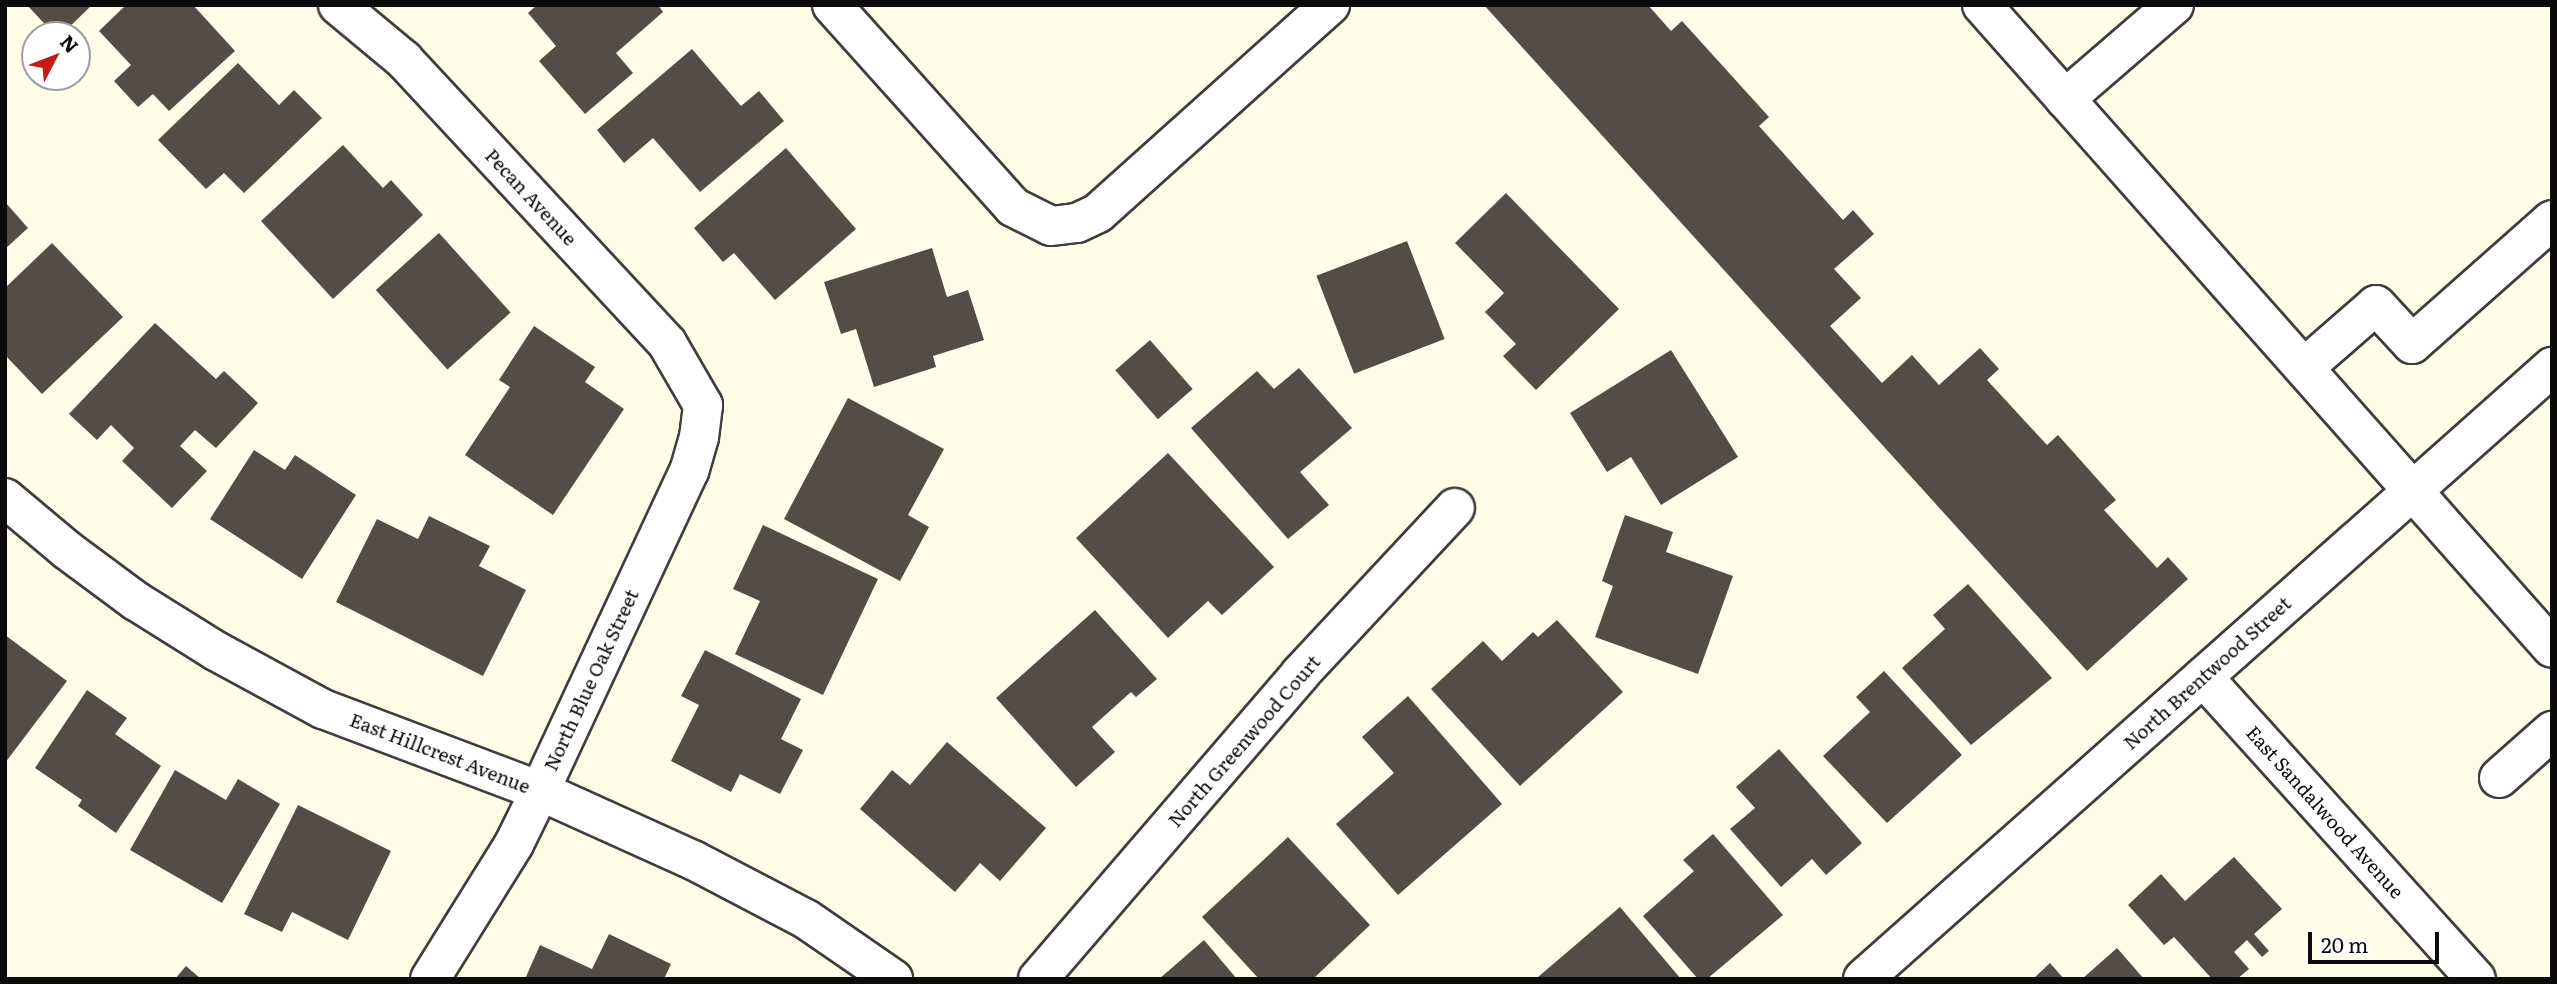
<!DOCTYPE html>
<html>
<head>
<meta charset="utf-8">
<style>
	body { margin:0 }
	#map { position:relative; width:2557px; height:984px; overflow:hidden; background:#fffce8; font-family:Literata,serif }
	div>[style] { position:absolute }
	.building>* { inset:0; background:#544c46; transform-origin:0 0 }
	.roads { filter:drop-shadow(2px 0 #3e3e3e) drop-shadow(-2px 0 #3e3e3e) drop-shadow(0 2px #3e3e3e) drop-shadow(0 -2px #3e3e3e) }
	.minor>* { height:38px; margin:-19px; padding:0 19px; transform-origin:19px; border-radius:19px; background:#fff }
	span { translate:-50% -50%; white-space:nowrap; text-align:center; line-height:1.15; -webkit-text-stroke:7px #fff; paint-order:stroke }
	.street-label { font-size:19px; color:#0b0b0b }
	.frame { position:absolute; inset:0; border:7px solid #0b0b0b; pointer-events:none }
	.north { position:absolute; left:21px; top:21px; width:70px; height:70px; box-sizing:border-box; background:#fff; border:2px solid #9d9d9d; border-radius:50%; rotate:48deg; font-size:19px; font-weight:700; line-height:28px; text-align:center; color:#0b0b0b }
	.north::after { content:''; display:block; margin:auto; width:24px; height:32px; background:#c51a19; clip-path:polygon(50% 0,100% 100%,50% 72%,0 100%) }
	.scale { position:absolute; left:2308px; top:932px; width:131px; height:32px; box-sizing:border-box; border:4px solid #0b0b0b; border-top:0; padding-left:9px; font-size:21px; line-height:24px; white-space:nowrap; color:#0b0b0b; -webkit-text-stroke:5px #fff; paint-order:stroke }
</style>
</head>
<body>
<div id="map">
	<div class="building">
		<div style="clip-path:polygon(27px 5px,92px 5px,61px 35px,55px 35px)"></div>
		<div style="clip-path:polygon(126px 5px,193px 5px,235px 51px,169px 111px,153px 94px,138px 107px,114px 81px,131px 65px,99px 31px)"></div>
		<div style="clip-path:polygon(537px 5px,658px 5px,663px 12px,616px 53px,633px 73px,585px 114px,539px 61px,556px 46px,528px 13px)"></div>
		<div style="clip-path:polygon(1484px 5px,1648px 5px,1671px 31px,1682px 21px,1769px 117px,1759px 126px,1843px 220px,1853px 210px,1874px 234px,1834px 269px,1861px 298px,1830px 326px,1882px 383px,1912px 355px,1939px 385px,1980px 348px,1999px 369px,1987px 380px,2047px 445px,2058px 435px,2116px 500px,2104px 510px,2157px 568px,2168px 557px,2188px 579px,2087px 671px)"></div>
		<div style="clip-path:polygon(692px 49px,741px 106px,759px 91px,784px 121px,700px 192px,653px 138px,624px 163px,597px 130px)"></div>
		<div style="clip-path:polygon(238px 63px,279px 105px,294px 90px,322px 118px,244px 193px,224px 173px,206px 189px,158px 140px)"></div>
		<div style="clip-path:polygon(343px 145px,383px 188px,391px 180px,423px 215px,333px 299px,261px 221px)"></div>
		<div style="clip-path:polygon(786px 148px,856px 229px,775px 300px,734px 253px,723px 262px,694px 228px)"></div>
		<div style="clip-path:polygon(1506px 193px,1619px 309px,1536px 390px,1503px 356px,1516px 344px,1485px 312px,1504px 293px,1455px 243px)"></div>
		<div style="clip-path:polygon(5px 202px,28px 228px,5px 249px)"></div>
		<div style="left:439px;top:233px;width:107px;height:85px;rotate:48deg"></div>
		<div style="left:1407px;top:241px;width:105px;height:97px;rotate:69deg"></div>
		<div style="clip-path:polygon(52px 243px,123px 317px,42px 394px,5px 355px,5px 288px)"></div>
		<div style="clip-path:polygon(932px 248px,947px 297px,968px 290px,984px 340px,933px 356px,936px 367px,874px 387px,856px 329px,841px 334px,824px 282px)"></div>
		<div style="clip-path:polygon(155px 323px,216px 379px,224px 371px,258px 403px,216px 448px,195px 430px,180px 446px,207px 471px,172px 508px,122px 461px,134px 448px,111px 425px,97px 440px,69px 414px)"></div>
		<div style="clip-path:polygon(534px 326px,595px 367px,585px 382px,624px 409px,553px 515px,465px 455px,510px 387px,499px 380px)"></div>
		<div style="left:1150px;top:340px;width:65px;height:46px;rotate:49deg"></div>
		<div style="clip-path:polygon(1671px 350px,1738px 457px,1661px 505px,1631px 457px,1607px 472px,1570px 413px)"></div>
		<div style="clip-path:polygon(1299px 368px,1352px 428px,1300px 472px,1329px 505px,1288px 539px,1191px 428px,1257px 371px,1274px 389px)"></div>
		<div style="clip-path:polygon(848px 398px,944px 449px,908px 515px,929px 527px,900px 581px,784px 519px)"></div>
		<div style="clip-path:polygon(254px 450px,285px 470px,295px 455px,356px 495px,302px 579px,210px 519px)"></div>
		<div style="clip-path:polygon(1168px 453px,1274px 567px,1222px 615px,1208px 601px,1168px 638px,1076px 538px)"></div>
		<div style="clip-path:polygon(1625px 515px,1673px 532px,1666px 552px,1733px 576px,1698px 674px,1595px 637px,1613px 586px,1602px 581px)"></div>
		<div style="clip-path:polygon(429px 516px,490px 546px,479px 566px,526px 590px,483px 676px,336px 602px,377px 519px,418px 539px)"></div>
		<div style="clip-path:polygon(763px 525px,878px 579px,823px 695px,735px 654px,760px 601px,733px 589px)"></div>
		<div style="clip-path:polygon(1968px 584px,2052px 678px,1971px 745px,1902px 668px,1945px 629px,1933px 615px)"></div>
		<div style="clip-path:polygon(1095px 610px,1157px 679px,1136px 697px,1131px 692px,1092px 727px,1115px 752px,1076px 787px,996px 698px)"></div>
		<div style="clip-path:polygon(1557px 620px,1623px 692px,1520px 786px,1431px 689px,1483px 641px,1502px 661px,1533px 632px,1538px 637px)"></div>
		<div style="clip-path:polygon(5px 635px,67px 681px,5px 763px)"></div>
		<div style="clip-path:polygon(705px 650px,801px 699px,781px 739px,803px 750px,780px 794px,740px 774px,731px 792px,671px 761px,699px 705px,681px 696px)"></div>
		<div style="clip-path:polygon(1884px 671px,1962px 755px,1887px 823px,1823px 756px,1870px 712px,1856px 697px)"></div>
		<div style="clip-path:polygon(87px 690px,127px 718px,115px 734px,161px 766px,116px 833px,78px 806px,82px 800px,35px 768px)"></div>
		<div style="clip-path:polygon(1408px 696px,1502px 804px,1398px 895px,1336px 824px,1394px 773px,1362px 737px)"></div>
		<div style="clip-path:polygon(947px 742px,1046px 828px,1000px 881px,980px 863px,955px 892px,860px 809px,892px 770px,910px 785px)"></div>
		<div style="clip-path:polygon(1779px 749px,1862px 843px,1826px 875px,1812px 859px,1781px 887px,1730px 829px,1755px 808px,1736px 787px)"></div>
		<div style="clip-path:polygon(175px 770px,226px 800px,238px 779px,280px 804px,222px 903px,130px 850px)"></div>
		<div style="clip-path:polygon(298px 805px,391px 851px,348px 940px,292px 912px,282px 932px,244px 914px)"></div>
		<div style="clip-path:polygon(1713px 834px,1783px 915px,1707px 979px,1698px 979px,1643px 916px,1694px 871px,1683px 860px)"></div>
		<div style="clip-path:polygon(1288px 837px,1370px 925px,1313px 979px,1259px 979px,1202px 917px)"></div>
		<div style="clip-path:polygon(2234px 857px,2282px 909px,2254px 934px,2269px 951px,2262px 957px,2247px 940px,2234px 952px,2249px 969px,2237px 979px,2212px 979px,2174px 937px,2164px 945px,2128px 905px,2161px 874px,2185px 901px)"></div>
		<div style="clip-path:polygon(1620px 907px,1681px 979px,1539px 979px,1538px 977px)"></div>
		<div style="clip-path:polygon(609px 934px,671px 964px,664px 979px,525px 979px,540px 945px,592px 969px)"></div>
		<div style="clip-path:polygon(1204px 940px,1237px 979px,1159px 979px)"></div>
		<div style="clip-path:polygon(2117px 948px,2144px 979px,2082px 979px)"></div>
		<div style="clip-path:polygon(2050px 963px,2064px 979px,2033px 979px)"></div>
		<div style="clip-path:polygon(186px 966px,201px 979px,175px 979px)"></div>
	</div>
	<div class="roads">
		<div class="minor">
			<div style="left:338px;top:5px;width:86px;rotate:39.8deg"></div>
			<div style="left:404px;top:60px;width:386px;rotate:47.1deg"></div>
			<div style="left:667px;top:343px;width:72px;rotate:59.9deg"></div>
			<div style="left:703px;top:405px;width:32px;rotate:97deg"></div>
			<div style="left:699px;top:437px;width:35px;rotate:106deg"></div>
			<div style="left:689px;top:471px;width:353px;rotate:115deg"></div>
			<div style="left:540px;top:791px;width:59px;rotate:116.1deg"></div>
			<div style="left:514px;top:844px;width:159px;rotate:121.9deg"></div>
			<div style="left:832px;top:5px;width:271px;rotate:48.1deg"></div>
			<div style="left:1013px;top:207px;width:42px;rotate:26.6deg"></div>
			<div style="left:1051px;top:226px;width:26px;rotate:-7deg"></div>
			<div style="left:1077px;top:223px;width:23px;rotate:-25deg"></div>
			<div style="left:1098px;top:213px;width:312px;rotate:-41.9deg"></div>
			<div style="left:1982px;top:5px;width:859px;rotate:48.44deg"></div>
			<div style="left:2065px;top:99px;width:144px;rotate:-40.8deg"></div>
			<div style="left:2305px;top:367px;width:94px;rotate:-41.1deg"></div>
			<div style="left:2376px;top:305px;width:53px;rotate:47.3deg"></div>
			<div style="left:2412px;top:344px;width:187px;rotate:-41.5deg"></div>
			<div style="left:5px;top:498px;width:81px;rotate:40deg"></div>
			<div style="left:67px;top:550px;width:86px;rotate:36.5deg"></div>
			<div style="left:136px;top:601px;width:94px;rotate:32deg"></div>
			<div style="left:216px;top:651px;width:122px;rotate:28.5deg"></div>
			<div style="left:323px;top:709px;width:232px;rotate:20.7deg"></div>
			<div style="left:540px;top:791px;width:168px;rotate:24.3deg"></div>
			<div style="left:693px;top:860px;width:127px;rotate:27.6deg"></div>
			<div style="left:806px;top:919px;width:106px;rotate:34.6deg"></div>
			<div style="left:2203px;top:677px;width:407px;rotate:47.9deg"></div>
			<div style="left:2499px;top:778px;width:71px;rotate:-41.6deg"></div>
			<div style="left:1038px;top:979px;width:402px;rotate:-49.3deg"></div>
			<div style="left:1300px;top:674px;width:227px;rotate:-47deg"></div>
			<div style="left:1863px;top:979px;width:922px;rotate:-41.61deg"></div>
		</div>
	</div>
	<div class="street-label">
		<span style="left:531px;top:197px;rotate:47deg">Pecan Avenue</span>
		<span style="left:2207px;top:673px;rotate:-42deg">North Brentwood Street</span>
		<span style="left:591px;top:680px;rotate:-65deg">North Blue Oak Street</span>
		<span style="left:1244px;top:741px;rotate:-49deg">North Greenwood Court</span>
		<span style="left:440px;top:753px;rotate:21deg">East Hillcrest Avenue</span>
		<span style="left:2325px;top:812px;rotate:48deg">East Sandalwood Avenue</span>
	</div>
	<div class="frame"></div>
	<div class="north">N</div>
	<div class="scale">20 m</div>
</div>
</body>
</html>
